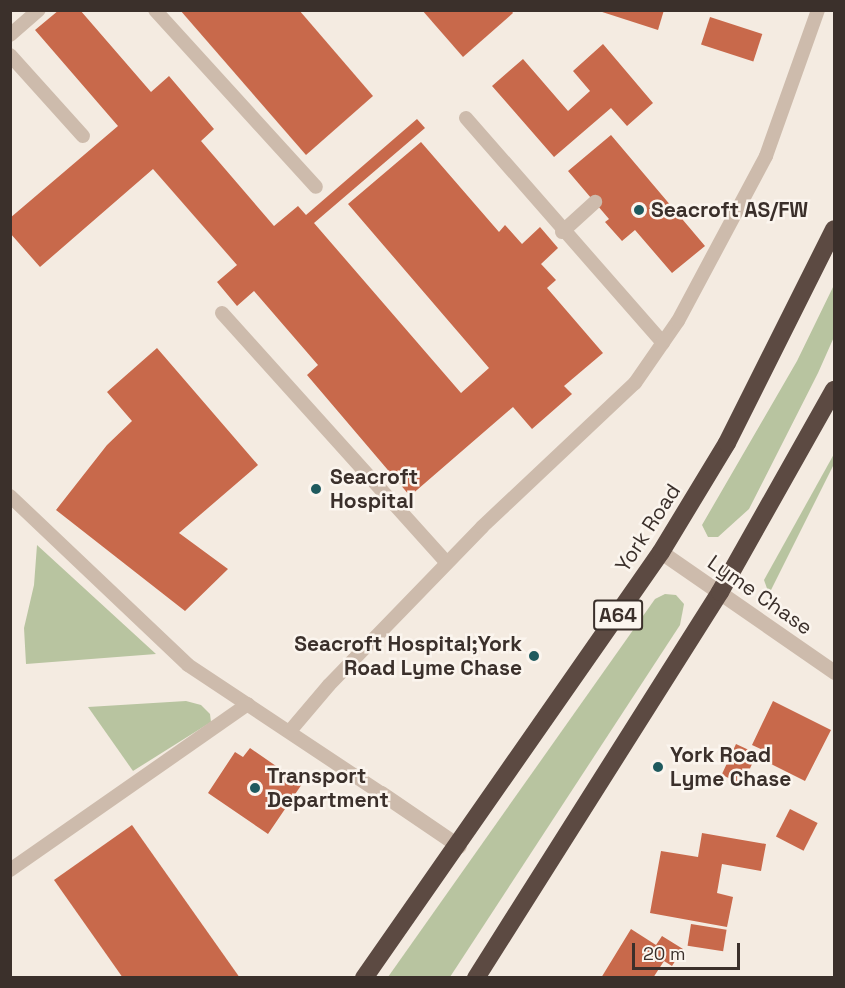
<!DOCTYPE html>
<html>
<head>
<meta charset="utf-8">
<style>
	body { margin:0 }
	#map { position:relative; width:845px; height:988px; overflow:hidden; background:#f4ebe1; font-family:"Space Grotesk",sans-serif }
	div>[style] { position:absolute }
	.green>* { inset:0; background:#b8c4a0 }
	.building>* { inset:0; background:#c8694b; transform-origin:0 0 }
	.lane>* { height:14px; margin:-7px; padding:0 7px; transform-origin:7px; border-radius:7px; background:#cdbbac }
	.street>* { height:15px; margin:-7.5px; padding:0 7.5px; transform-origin:7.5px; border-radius:7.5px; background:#cdbbac }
	.highway>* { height:18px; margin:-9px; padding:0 9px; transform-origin:9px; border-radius:9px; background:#5c4a42 }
	.dots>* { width:16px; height:16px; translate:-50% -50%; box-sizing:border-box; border:3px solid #fbf5ee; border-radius:50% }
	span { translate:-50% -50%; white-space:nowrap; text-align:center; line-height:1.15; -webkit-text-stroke:5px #fbf5ee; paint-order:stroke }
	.shield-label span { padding:2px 4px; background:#fbf5ee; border:2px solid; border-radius:4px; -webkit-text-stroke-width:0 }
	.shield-label { font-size:20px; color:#3b302b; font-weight:700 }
	.poi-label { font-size:21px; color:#3b302b; font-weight:700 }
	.left { translate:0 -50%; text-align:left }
	.right { translate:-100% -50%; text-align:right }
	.street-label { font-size:21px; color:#3b302b }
	.frame { position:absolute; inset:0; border:12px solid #3b302b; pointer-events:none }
	.scale { position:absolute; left:632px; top:943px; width:108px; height:27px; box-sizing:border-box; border:3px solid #3b302b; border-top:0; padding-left:8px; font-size:18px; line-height:21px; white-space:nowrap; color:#3b302b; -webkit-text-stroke:4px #fbf5ee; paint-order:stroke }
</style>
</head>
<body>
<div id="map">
	<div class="green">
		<div style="clip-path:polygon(834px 285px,834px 337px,818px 373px,749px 509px,718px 537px,708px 537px,702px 525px,797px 361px)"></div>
		<div style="clip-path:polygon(834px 454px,834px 464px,769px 594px,764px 580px)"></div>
		<div style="clip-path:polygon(37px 545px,156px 654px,26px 664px,24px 628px,34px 585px)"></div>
		<div style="clip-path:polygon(665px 594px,676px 595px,684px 604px,680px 625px,450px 977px,388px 977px,655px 599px)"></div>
		<div style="clip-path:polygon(186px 701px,201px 705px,210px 714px,211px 722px,133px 771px,88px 707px)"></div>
	</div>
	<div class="building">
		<div style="clip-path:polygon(59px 10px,80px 10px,151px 92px,169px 76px,214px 129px,201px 141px,274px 226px,298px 206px,306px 215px,417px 119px,425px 128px,314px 223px,461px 393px,489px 368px,348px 204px,421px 142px,499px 232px,505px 225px,522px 244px,540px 227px,558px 248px,541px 264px,556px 280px,547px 288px,603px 353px,564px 386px,572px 394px,532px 429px,513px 407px,410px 496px,307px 375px,318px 365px,254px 291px,237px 306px,217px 282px,237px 265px,153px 169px,40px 267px,10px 233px,10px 218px,118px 126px,35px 30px)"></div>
		<div style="clip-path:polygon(180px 10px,299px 10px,373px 96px,306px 155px)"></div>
		<div style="clip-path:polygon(422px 10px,511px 10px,513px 13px,463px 57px)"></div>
		<div style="clip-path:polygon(596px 10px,664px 10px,658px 30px)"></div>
		<div style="left:710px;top:17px;width:55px;height:29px;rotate:18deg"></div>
		<div style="clip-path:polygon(603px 44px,653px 103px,627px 126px,611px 108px,554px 157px,492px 86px,523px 59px,568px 111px,590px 91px,573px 71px)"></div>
		<div style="clip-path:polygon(611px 135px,705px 246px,672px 273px,635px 230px,622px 241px,605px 222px,609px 219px,568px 171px)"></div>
		<div style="clip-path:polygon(157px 348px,258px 465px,179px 533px,228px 569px,185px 611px,56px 510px,107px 445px,132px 421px,107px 392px)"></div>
		<div style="clip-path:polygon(773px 701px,831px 730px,805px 781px,763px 760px,767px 752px,752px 745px)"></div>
		<div style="left:736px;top:744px;width:23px;height:34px;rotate:25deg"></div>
		<div style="clip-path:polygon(250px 748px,302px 784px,268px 834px,208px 793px,235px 752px,243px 757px)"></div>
		<div style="left:790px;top:809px;width:31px;height:31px;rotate:27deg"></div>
		<div style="clip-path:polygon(132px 825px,240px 978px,123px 978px,54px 880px)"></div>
		<div style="clip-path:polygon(702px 833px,766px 844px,761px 871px,722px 864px,717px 893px,733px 897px,727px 927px,650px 913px,661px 851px,698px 857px)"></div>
		<div style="left:691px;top:924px;width:36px;height:22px;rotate:9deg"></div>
		<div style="clip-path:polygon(631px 929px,656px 945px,662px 936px,683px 949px,672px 966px,664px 961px,653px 978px,601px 978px)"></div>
	</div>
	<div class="lane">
		<div style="left:155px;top:10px;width:239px;rotate:47.7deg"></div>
		<div style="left:10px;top:35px;width:38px;rotate:-41deg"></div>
		<div style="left:10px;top:55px;width:109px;rotate:48deg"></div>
		<div style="left:466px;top:118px;width:299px;rotate:48.8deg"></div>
		<div style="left:562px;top:232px;width:45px;rotate:-42.3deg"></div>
		<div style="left:222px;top:313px;width:336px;rotate:48deg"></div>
		<div style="left:10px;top:496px;width:245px;rotate:43.5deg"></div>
		<div style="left:188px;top:665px;width:232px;rotate:33.6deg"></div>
		<div style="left:290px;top:731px;width:60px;rotate:-49.7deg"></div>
		<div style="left:329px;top:685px;width:220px;rotate:-45.9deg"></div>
		<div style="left:482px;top:527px;width:210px;rotate:-43.3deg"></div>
		<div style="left:635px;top:383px;width:75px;rotate:-55.3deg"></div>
		<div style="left:678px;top:321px;width:187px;rotate:-61.9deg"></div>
		<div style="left:766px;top:156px;width:155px;rotate:-70.4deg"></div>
		<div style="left:10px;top:870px;width:290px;rotate:-34.9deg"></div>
	</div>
	<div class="street">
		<div style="left:661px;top:552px;width:211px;rotate:34.7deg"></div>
		<div style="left:381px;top:793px;width:94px;rotate:34.2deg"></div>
	</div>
	<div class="highway">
		<div style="left:364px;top:978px;width:519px;rotate:-55.12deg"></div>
		<div style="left:661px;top:552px;width:127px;rotate:-58.8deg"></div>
		<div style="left:727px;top:443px;width:239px;rotate:-63.4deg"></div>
		<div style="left:476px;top:978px;width:457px;rotate:-57.7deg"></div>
		<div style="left:720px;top:592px;width:232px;rotate:-60.6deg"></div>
	</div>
	<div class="dots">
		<div style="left:639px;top:210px;background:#1f5a5e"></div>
		<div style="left:316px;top:489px;background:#1f5a5e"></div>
		<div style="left:534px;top:656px;background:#1f5a5e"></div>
		<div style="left:658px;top:767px;background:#1f5a5e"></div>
		<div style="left:255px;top:788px;background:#1f5a5e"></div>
	</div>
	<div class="shield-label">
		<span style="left:618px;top:615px">A64</span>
	</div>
	<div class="poi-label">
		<span class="left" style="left:651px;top:210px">Seacroft AS/FW</span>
		<span class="left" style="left:330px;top:489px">Seacroft<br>Hospital</span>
		<span class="right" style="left:522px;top:656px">Seacroft Hospital;York<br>Road Lyme Chase</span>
		<span class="left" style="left:670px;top:767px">York Road<br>Lyme Chase</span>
		<span class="left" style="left:267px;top:788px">Transport<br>Department</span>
	</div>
	<div class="street-label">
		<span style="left:648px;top:528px;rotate:-57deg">York Road</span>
		<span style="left:760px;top:595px;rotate:35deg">Lyme Chase</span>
	</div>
	<div class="frame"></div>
	<div class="scale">20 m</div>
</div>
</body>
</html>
